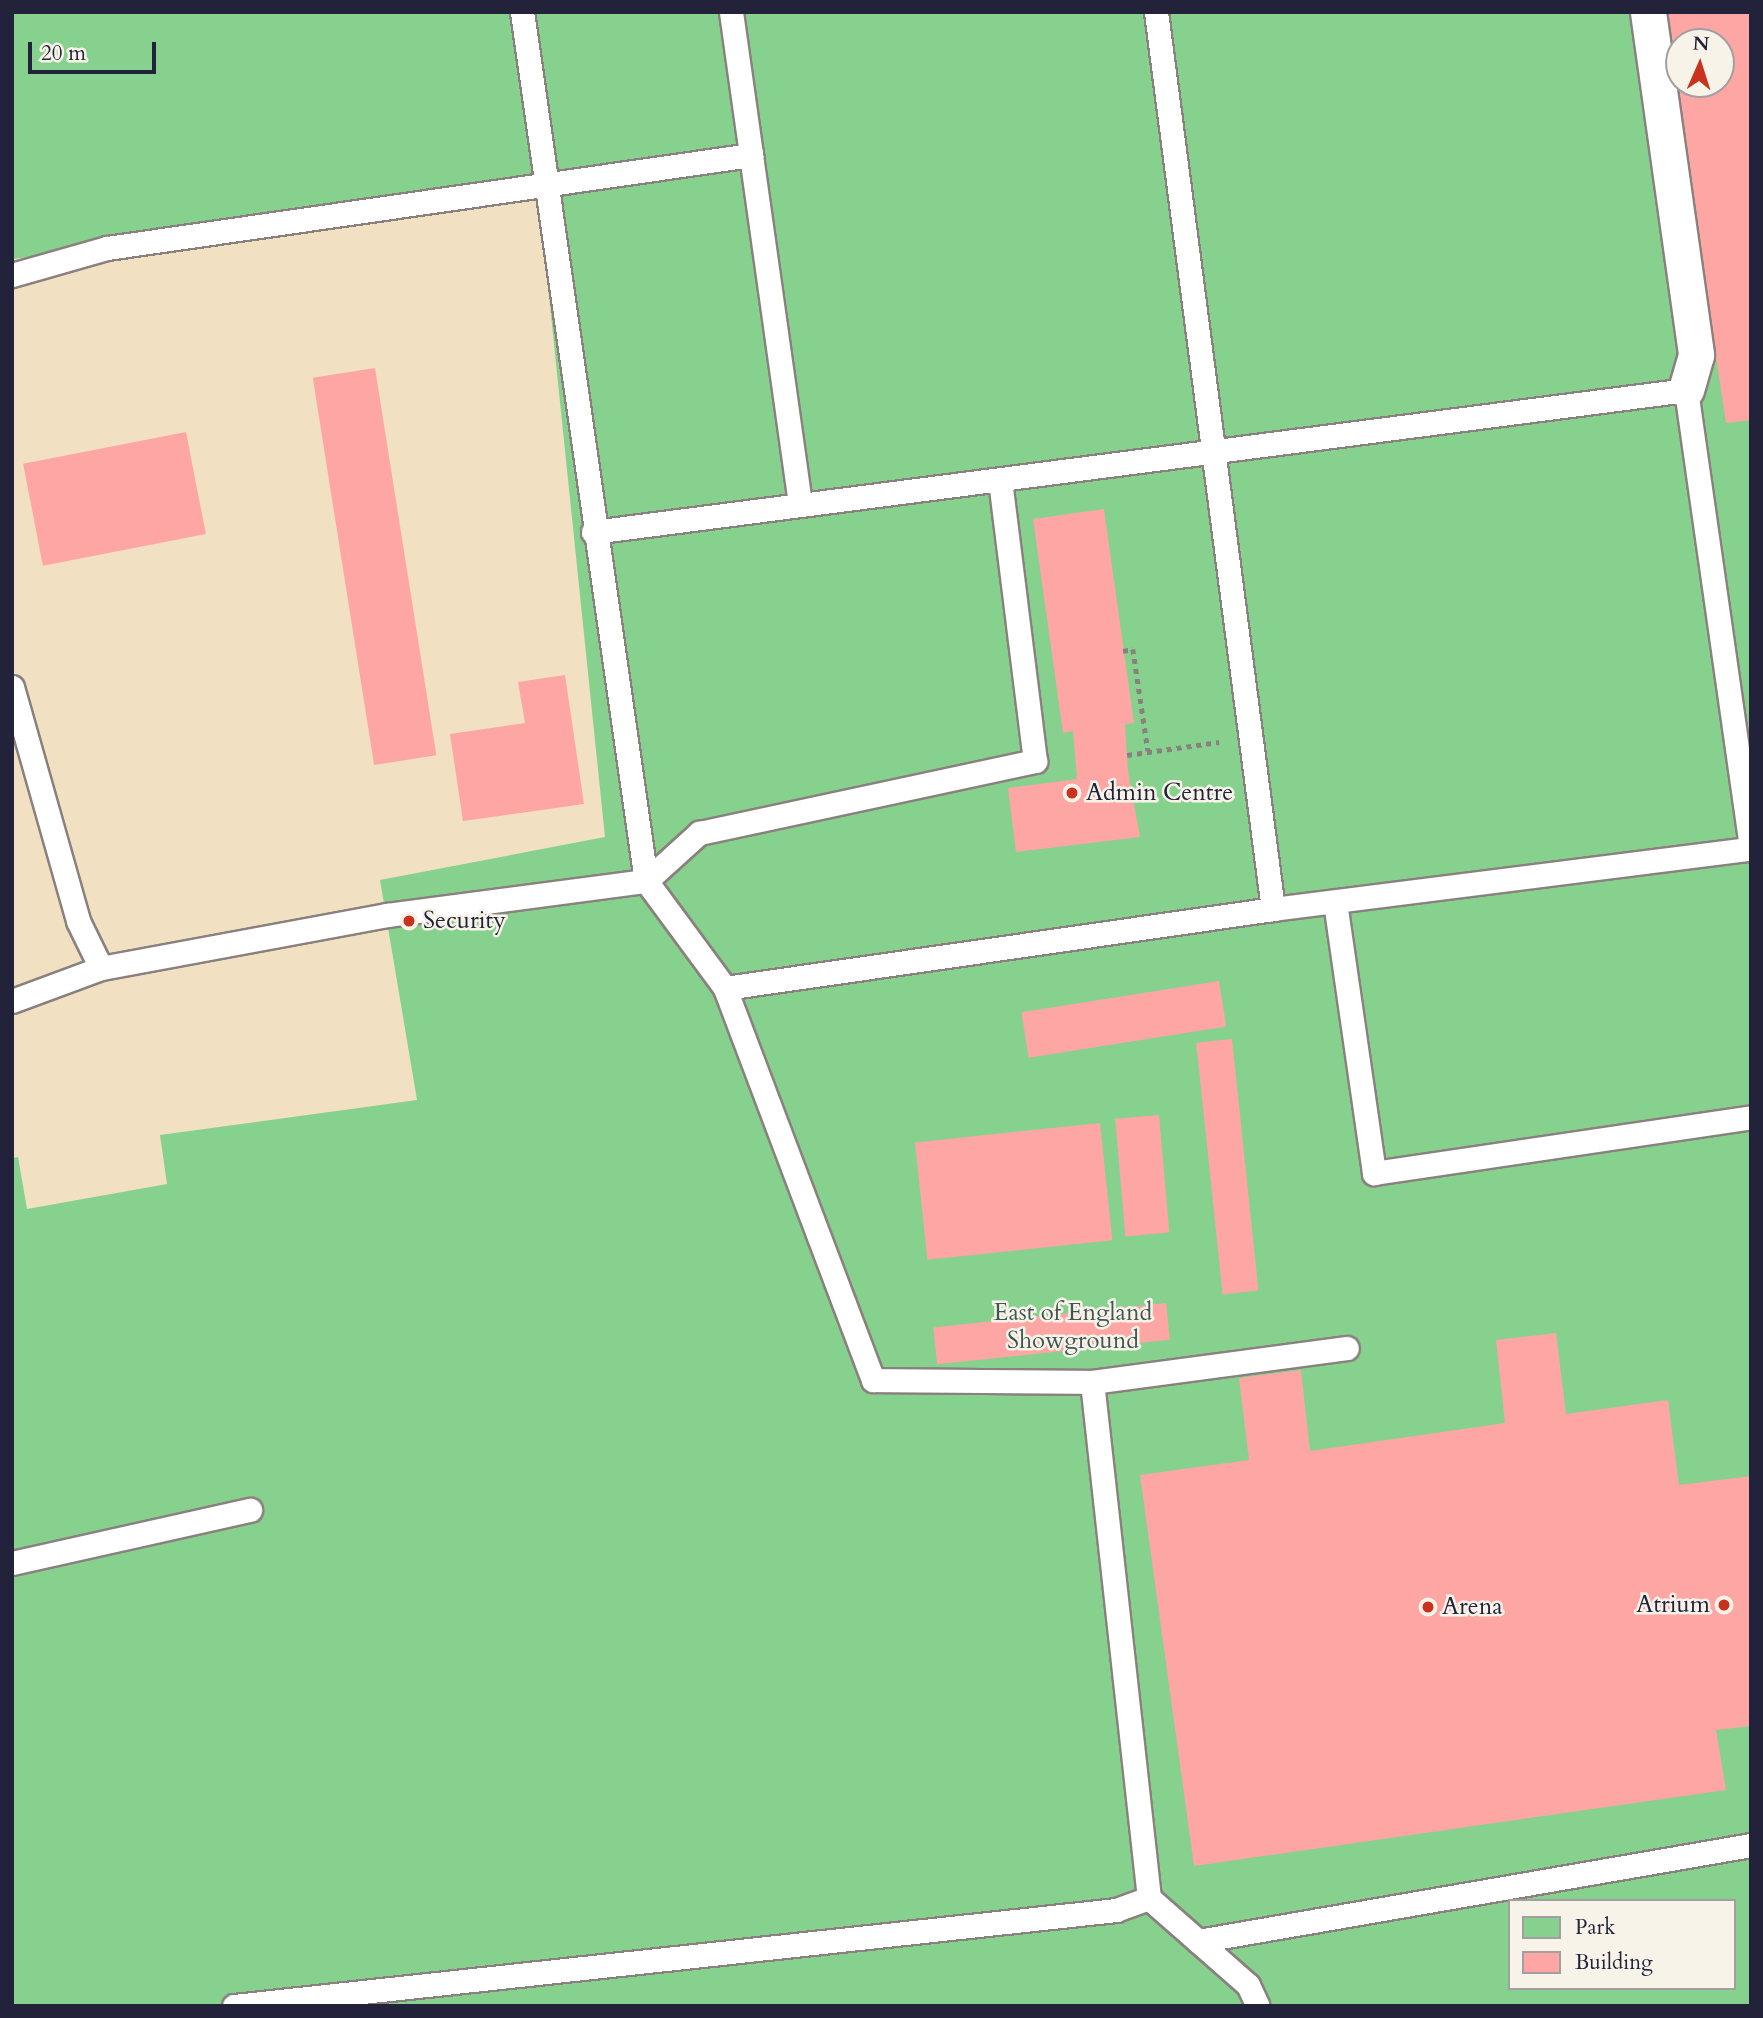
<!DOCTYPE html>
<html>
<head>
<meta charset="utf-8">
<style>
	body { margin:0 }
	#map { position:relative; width:1763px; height:2018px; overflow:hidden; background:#f1e0c2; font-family:Cardo,serif }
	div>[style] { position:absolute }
	.green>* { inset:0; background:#86d18e }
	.building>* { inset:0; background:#fea6a4; transform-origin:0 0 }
	.path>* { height:4.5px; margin-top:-2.25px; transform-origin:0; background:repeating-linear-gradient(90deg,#8a817e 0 5px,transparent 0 10px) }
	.roads { filter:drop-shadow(2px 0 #8a817e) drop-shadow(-2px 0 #8a817e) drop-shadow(0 2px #8a817e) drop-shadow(0 -2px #8a817e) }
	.service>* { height:23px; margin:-11.5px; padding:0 11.5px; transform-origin:11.5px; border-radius:11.5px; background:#fff }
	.pedestrian>* { height:35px; margin:-17.5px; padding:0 17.5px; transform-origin:17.5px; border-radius:17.5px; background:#fff }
	.dots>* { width:19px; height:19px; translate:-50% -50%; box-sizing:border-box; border:4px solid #f7f3e8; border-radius:50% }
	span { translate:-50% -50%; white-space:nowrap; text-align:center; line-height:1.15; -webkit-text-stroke:5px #f7f3e8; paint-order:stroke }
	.poi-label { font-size:24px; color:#22223b }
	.left { translate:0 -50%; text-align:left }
	.right { translate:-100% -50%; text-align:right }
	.park-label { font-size:24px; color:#405754 }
	.frame { position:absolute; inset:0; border:14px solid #22223b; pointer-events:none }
	.legend { position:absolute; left:1508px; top:1899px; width:228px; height:91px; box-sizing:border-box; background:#f7f3e8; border:2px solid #a29fa3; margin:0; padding:9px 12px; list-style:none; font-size:21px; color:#22223b }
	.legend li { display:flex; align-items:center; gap:14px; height:35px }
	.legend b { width:35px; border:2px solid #a29fa3 }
	.north { position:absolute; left:1665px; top:28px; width:70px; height:70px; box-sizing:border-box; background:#f7f3e8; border:2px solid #a29fa3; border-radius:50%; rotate:3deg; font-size:19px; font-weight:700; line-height:28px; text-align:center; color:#22223b }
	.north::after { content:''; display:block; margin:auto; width:24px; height:32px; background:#c8321e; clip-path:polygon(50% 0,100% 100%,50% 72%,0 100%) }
	.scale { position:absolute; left:28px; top:42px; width:128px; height:32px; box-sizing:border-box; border:4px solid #22223b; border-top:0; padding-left:9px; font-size:21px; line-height:24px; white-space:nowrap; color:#22223b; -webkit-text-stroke:5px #f7f3e8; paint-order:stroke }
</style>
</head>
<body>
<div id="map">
	<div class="green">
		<div style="clip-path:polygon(evenodd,12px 12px,1751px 12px,1751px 2006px,12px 2006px,12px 1158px,18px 1157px,27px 1209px,167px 1184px,160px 1135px,417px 1100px,380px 880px,605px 837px,539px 199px,12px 259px,12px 12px,1679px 42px,1721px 42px,1721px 84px,1679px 84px,1679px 42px,12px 12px,1509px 1901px,1733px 1901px,1733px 1988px,1509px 1988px,1509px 1901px)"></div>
	</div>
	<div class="building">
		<div style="clip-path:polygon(evenodd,1664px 12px,1751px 12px,1751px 420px,1726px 423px,1664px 12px,1679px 42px,1721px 42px,1721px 84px,1679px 84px,1679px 42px)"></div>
		<div style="left:375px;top:368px;width:392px;height:63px;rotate:81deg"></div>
		<div style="left:186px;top:432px;width:104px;height:166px;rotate:79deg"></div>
		<div style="clip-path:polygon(1104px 509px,1134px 723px,1125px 724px,1128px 772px,1140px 837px,1016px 852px,1008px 788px,1077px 779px,1073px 731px,1063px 733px,1033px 519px)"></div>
		<div style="clip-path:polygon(565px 675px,584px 804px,463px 821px,450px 734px,525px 723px,518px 682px)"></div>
		<div style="left:423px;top:915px;width:10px;height:29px;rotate:84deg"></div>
		<div style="left:1219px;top:981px;width:46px;height:200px;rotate:81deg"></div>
		<div style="left:1232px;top:1039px;width:253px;height:36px;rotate:84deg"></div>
		<div style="left:1159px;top:1115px;width:118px;height:44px;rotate:85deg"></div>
		<div style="left:1100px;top:1123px;width:118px;height:186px;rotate:84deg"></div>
		<div style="left:1166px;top:1303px;width:37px;height:234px;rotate:84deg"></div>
		<div style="clip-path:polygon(1556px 1333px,1566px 1414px,1668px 1400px,1679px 1485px,1751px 1476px,1751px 1726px,1716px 1730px,1726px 1790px,1194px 1866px,1140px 1475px,1249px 1460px,1239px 1378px,1301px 1370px,1310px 1451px,1505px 1423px,1496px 1340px)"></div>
	</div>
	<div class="path">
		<div style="left:1123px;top:651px;width:10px;rotate:-11deg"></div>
		<div style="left:1133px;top:649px;width:103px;rotate:81.6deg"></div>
		<div style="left:1127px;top:755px;width:93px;rotate:-8deg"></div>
	</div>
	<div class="roads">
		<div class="service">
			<div style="left:731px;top:12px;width:144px;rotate:82deg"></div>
			<div style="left:1156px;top:12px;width:905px;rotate:82.57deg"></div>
			<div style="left:12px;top:275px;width:99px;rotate:-15.9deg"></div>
			<div style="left:107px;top:248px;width:651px;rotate:-8.22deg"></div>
			<div style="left:751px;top:155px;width:353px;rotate:82deg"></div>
			<div style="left:593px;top:532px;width:1102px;rotate:-7.4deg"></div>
			<div style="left:1686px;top:390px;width:464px;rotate:81.9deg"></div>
			<div style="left:12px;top:687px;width:243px;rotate:74.2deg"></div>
			<div style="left:78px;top:921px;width:52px;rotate:63.9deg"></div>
			<div style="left:1335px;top:902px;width:274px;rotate:81.8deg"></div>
			<div style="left:1374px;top:1173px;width:381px;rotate:-8.4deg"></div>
			<div style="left:725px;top:988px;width:554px;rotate:-8.2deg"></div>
			<div style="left:1273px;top:909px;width:482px;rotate:-7.2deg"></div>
			<div style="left:12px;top:1001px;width:95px;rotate:-20.3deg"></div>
			<div style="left:101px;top:968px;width:291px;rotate:-10.5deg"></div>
			<div style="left:387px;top:915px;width:261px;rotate:-7.5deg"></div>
			<div style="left:646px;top:881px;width:72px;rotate:-42.2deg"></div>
			<div style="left:699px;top:833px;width:344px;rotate:-12.1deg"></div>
			<div style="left:1035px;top:761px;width:283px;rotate:-97.1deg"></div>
			<div style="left:1092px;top:1382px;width:257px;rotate:-7.6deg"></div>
			<div style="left:12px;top:1563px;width:244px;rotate:-12.6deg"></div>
			<div style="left:1149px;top:1898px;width:132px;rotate:41.3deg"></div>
			<div style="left:1248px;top:1985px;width:23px;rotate:65deg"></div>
			<div style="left:1198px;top:1941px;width:561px;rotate:-9.85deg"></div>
			<div style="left:234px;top:2006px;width:887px;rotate:-6.21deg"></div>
			<div style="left:1116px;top:1910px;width:35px;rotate:-20deg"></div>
			<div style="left:1149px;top:1898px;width:519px;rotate:-96.3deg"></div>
			<div style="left:1092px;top:1382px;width:219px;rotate:-179.5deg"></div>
			<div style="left:873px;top:1380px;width:419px;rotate:-110.7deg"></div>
			<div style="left:725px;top:988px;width:133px;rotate:-126.4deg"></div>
			<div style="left:646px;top:881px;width:878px;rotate:-98.12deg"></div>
		</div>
		<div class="pedestrian">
			<div style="left:1648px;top:12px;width:346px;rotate:82deg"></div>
			<div style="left:1696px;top:355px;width:36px;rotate:106deg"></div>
		</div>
	</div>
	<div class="dots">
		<div style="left:1072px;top:793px;background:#c8321e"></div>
		<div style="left:409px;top:921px;background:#c8321e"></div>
		<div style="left:1724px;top:1605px;background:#c8321e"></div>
		<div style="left:1428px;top:1607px;background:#c8321e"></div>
	</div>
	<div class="poi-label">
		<span class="left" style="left:1086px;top:793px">Admin Centre</span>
		<span class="left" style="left:423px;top:921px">Security</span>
		<span class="right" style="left:1710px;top:1605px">Atrium</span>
		<span class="left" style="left:1442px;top:1607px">Arena</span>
	</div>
	<div class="park-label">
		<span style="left:1073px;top:1327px">East of England<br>Showground</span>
	</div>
	<div class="frame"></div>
	<ul class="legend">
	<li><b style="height:19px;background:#86d18e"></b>Park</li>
	<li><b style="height:19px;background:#fea6a4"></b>Building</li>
	</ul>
	<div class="north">N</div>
	<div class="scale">20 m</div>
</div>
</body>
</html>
